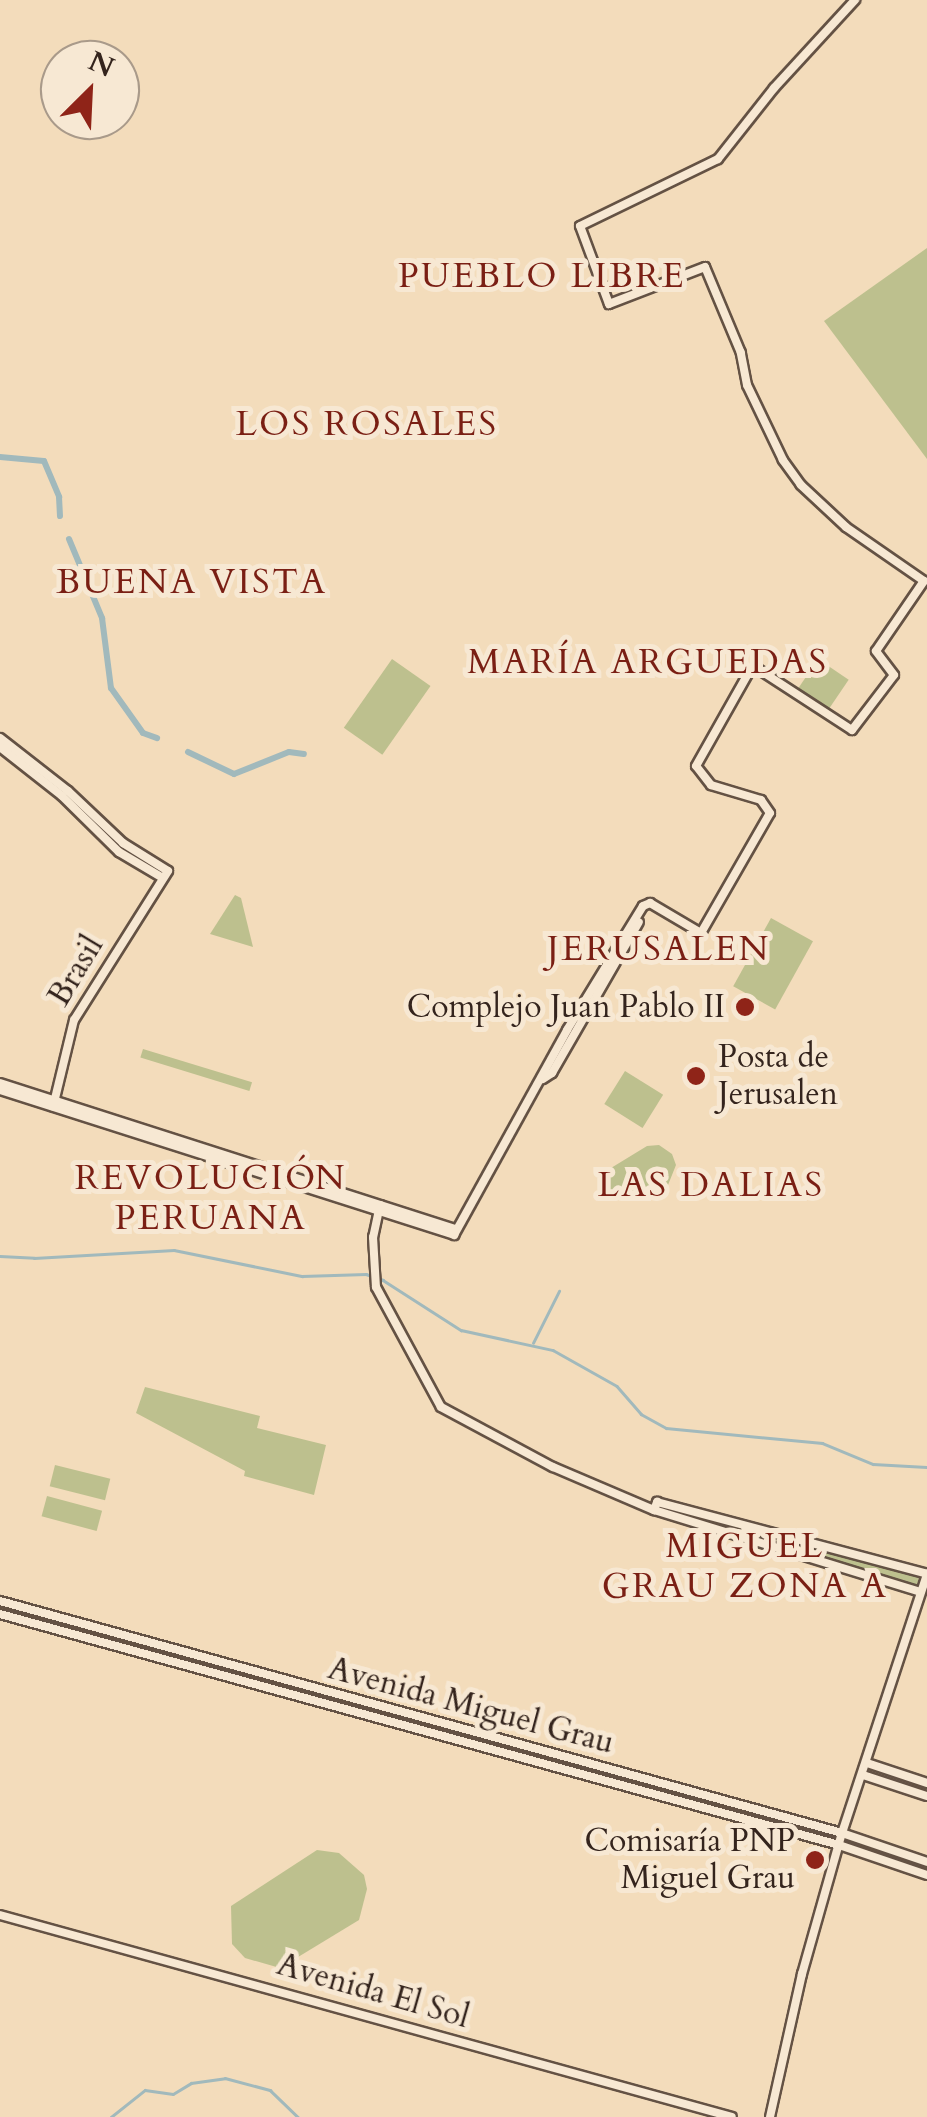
<!DOCTYPE html>
<html>
<head>
<meta charset="utf-8">
<style>
	body { margin:0 }
	#map { position:relative; width:927px; height:2117px; overflow:hidden; background:#f3dcbb; font-family:Cardo,serif }
	div>[style] { position:absolute }
	.green>* { inset:0; background:#bdc08e; transform-origin:0 0 }
	.stream>* { height:2.5px; margin:-1.25px; padding:0 1.25px; transform-origin:1.25px; border-radius:1.25px; background:#a1b9bc }
	.canal>* { height:6px; margin:-3px; padding:0 3px; transform-origin:3px; border-radius:3px; background:#a1b9bc }
	.roads { filter:drop-shadow(2px 0 #645244) drop-shadow(-2px 0 #645244) drop-shadow(0 2px #645244) drop-shadow(0 -2px #645244) }
	.minor>* { height:8px; margin:-4px; padding:0 4px; transform-origin:4px; border-radius:4px; background:#f7e8d3 }
	.dots>* { width:28px; height:28px; translate:-50% -50%; box-sizing:border-box; border:5px solid #f7e8d3; border-radius:50% }
	span { translate:-50% -50%; white-space:nowrap; text-align:center; line-height:1.15; -webkit-text-stroke:10px #f7e8d3; paint-order:stroke }
	.street-label { font-size:32px; color:#34241d }
	.poi-label { font-size:32px; color:#34241d }
	.right { translate:-100% -50%; text-align:right }
	.left { translate:0 -50%; text-align:left }
	.neighbourhood-label { font-size:35px; color:#7a1f14; letter-spacing:2.5px }
	.north { position:absolute; left:40px; top:40px; width:100px; height:100px; box-sizing:border-box; background:#f7e8d3; border:2px solid #a99a8a; border-radius:50%; rotate:24deg; font-size:28px; font-weight:700; line-height:40px; text-align:center; color:#34241d }
	.north::after { content:''; display:block; margin:auto; width:35px; height:45px; background:#8f2418; clip-path:polygon(50% 0,100% 100%,50% 72%,0 100%) }
</style>
</head>
<body>
<div id="map">
	<div class="green">
		<div style="clip-path:polygon(927px 248px,927px 459px,824px 321px)"></div>
		<div style="left:392px;top:659px;width:47px;height:84px;rotate:35deg"></div>
		<div style="left:818px;top:659px;width:37px;height:37px;rotate:34deg"></div>
		<div style="clip-path:polygon(235px 895px,241px 898px,253px 947px,210px 934px)"></div>
		<div style="left:771px;top:918px;width:48px;height:78px;rotate:29deg"></div>
		<div style="left:143px;top:1049px;width:114px;height:9px;rotate:17deg"></div>
		<div style="left:625px;top:1071px;width:45px;height:39px;rotate:32deg"></div>
		<div style="clip-path:polygon(659px 1145px,672px 1154px,676px 1165px,666px 1190px,649px 1197px,630px 1192px,601px 1198px,599px 1194px,611px 1168px,647px 1146px)"></div>
		<div style="clip-path:polygon(145px 1387px,260px 1416px,257px 1428px,326px 1445px,314px 1495px,244px 1476px,245px 1471px,136px 1413px)"></div>
		<div style="left:55px;top:1465px;width:57px;height:22px;rotate:14deg"></div>
		<div style="left:47px;top:1496px;width:57px;height:21px;rotate:15deg"></div>
		<div style="clip-path:polygon(664px 1505px,920px 1575px,916px 1587px)"></div>
		<div style="clip-path:polygon(317px 1850px,339px 1853px,364px 1875px,367px 1889px,359px 1920px,280px 1968px,245px 1958px,232px 1944px,231px 1906px)"></div>
	</div>
	<div class="stream">
		<div style="left:0;top:1256px;width:34px;rotate:3deg"></div>
		<div style="left:34px;top:1258px;width:140px;rotate:-3.3deg"></div>
		<div style="left:174px;top:1250px;width:131px;rotate:11.5deg"></div>
		<div style="left:302px;top:1276px;width:64px;rotate:-1.8deg"></div>
		<div style="left:366px;top:1274px;width:18px;rotate:19deg"></div>
		<div style="left:383px;top:1280px;width:93px;rotate:32.7deg"></div>
		<div style="left:461px;top:1330px;width:94px;rotate:12.3deg"></div>
		<div style="left:553px;top:1350px;width:73px;rotate:29.4deg"></div>
		<div style="left:617px;top:1386px;width:37px;rotate:49deg"></div>
		<div style="left:641px;top:1414px;width:29px;rotate:29deg"></div>
		<div style="left:666px;top:1428px;width:157px;rotate:5.5deg"></div>
		<div style="left:822px;top:1443px;width:55px;rotate:22.4deg"></div>
		<div style="left:873px;top:1464px;width:54px;rotate:3.2deg"></div>
		<div style="left:533px;top:1343px;width:58px;rotate:-63.4deg"></div>
		<div style="left:111px;top:2117px;width:43px;rotate:-38.5deg"></div>
		<div style="left:145px;top:2090px;width:28px;rotate:8deg"></div>
		<div style="left:173px;top:2094px;width:21px;rotate:-31deg"></div>
		<div style="left:191px;top:2083px;width:34px;rotate:-8deg"></div>
		<div style="left:225px;top:2078px;width:47px;rotate:14.9deg"></div>
		<div style="left:270px;top:2090px;width:39px;rotate:44deg"></div>
	</div>
	<div class="canal">
		<div style="left:0;top:457px;width:44px;rotate:5.2deg"></div>
		<div style="left:44px;top:461px;width:39px;rotate:67deg"></div>
		<div style="left:59px;top:497px;width:19px;rotate:87deg"></div>
		<div style="left:69px;top:539px;width:86px;rotate:67.3deg"></div>
		<div style="left:102px;top:618px;width:71px;rotate:82.7deg"></div>
		<div style="left:111px;top:688px;width:55px;rotate:54.6deg"></div>
		<div style="left:143px;top:733px;width:15px;rotate:20deg"></div>
		<div style="left:188px;top:752px;width:51px;rotate:25.6deg"></div>
		<div style="left:234px;top:774px;width:59px;rotate:-21.8deg"></div>
		<div style="left:289px;top:752px;width:15px;rotate:8deg"></div>
	</div>
	<div class="roads">
		<div class="minor">
			<div style="left:0;top:738px;width:86px;rotate:37.9deg"></div>
			<div style="left:68px;top:791px;width:76px;rotate:43.4deg"></div>
			<div style="left:123px;top:843px;width:53px;rotate:31.9deg"></div>
			<div style="left:168px;top:871px;width:176px;rotate:122.2deg"></div>
			<div style="left:74px;top:1020px;width:89px;rotate:103.6deg"></div>
			<div style="left:0;top:747px;width:79px;rotate:38.3deg"></div>
			<div style="left:62px;top:796px;width:80px;rotate:44.5deg"></div>
			<div style="left:119px;top:852px;width:51px;rotate:30.6deg"></div>
			<div style="left:650px;top:903px;width:59px;rotate:30.5deg"></div>
			<div style="left:701px;top:933px;width:138px;rotate:-60.1deg"></div>
			<div style="left:770px;top:813px;width:16px;rotate:-125deg"></div>
			<div style="left:761px;top:800px;width:52px;rotate:-163.3deg"></div>
			<div style="left:711px;top:785px;width:24px;rotate:-128deg"></div>
			<div style="left:696px;top:766px;width:110px;rotate:-60.6deg"></div>
			<div style="left:750px;top:670px;width:8px;rotate:-7deg"></div>
			<div style="left:758px;top:669px;width:112px;rotate:33deg"></div>
			<div style="left:852px;top:730px;width:69px;rotate:-52.6deg"></div>
			<div style="left:894px;top:675px;width:30px;rotate:-127deg"></div>
			<div style="left:876px;top:651px;width:85px;rotate:-55.6deg"></div>
			<div style="left:924px;top:581px;width:95px;rotate:-145.3deg"></div>
			<div style="left:846px;top:527px;width:62px;rotate:-137deg"></div>
			<div style="left:801px;top:485px;width:31px;rotate:-126deg"></div>
			<div style="left:783px;top:460px;width:83px;rotate:-115.6deg"></div>
			<div style="left:747px;top:385px;width:33px;rotate:-101deg"></div>
			<div style="left:741px;top:353px;width:93px;rotate:-112.7deg"></div>
			<div style="left:705px;top:267px;width:103px;rotate:158.9deg"></div>
			<div style="left:609px;top:304px;width:83px;rotate:-110.4deg"></div>
			<div style="left:580px;top:226px;width:153px;rotate:-25.9deg"></div>
			<div style="left:718px;top:159px;width:90px;rotate:-51.7deg"></div>
			<div style="left:774px;top:88px;width:120px;rotate:-47.4deg"></div>
			<div style="left:543px;top:1079px;width:11px;rotate:-34deg"></div>
			<div style="left:552px;top:1073px;width:174px;rotate:-60.1deg"></div>
			<div style="left:0;top:1083px;width:479px;rotate:17.8deg"></div>
			<div style="left:0;top:1090px;width:477px;rotate:17.7deg"></div>
			<div style="left:454px;top:1235px;width:234px;rotate:-61.1deg"></div>
			<div style="left:567px;top:1030px;width:145px;rotate:-58.5deg"></div>
			<div style="left:643px;top:906px;width:8px;rotate:-23deg"></div>
			<div style="left:380px;top:1205px;width:33px;rotate:102deg"></div>
			<div style="left:373px;top:1237px;width:50px;rotate:86.6deg"></div>
			<div style="left:376px;top:1287px;width:136px;rotate:61.6deg"></div>
			<div style="left:441px;top:1407px;width:127px;rotate:28.2deg"></div>
			<div style="left:553px;top:1467px;width:110px;rotate:23.1deg"></div>
			<div style="left:654px;top:1510px;width:279px;rotate:17.1deg"></div>
			<div style="left:654px;top:1510px;width:9px;rotate:-69deg"></div>
			<div style="left:657px;top:1502px;width:279px;rotate:14.9deg"></div>
			<div style="left:0;top:1601px;width:873px;rotate:15.4deg"></div>
			<div style="left:842px;top:1833px;width:90px;rotate:18.8deg"></div>
			<div style="left:0;top:1614px;width:870px;rotate:15.39deg"></div>
			<div style="left:839px;top:1845px;width:93px;rotate:18.8deg"></div>
			<div style="left:867px;top:1763px;width:63px;rotate:18.4deg"></div>
			<div style="left:863px;top:1775px;width:67px;rotate:18.2deg"></div>
			<div style="left:0;top:1915px;width:759px;rotate:15.43deg"></div>
			<div style="left:770px;top:2117px;width:147px;rotate:-77.4deg"></div>
			<div style="left:802px;top:1974px;width:147px;rotate:-74.2deg"></div>
			<div style="left:842px;top:1833px;width:273px;rotate:-71.8deg"></div>
		</div>
	</div>
	<div class="dots">
		<div style="left:745px;top:1007px;background:#8f2418"></div>
		<div style="left:696px;top:1076px;background:#8f2418"></div>
		<div style="left:815px;top:1860px;background:#8f2418"></div>
	</div>
	<div class="street-label">
		<span style="left:76px;top:971px;rotate:-59deg">Brasil</span>
		<span style="left:471px;top:1706px;rotate:15deg">Avenida Miguel Grau</span>
		<span style="left:373px;top:1991px;rotate:16deg">Avenida El Sol</span>
	</div>
	<div class="poi-label">
		<span class="right" style="left:725px;top:1007px">Complejo Juan Pablo II</span>
		<span class="left" style="left:718px;top:1076px">Posta de<br>Jerusalen</span>
		<span class="right" style="left:795px;top:1860px">Comisaría PNP<br>Miguel Grau</span>
	</div>
	<div class="neighbourhood-label">
		<span style="left:542px;top:276px">PUEBLO LIBRE</span>
		<span style="left:367px;top:424px">LOS ROSALES</span>
		<span style="left:192px;top:582px">BUENA VISTA</span>
		<span style="left:648px;top:662px">MARÍA ARGUEDAS</span>
		<span style="left:659px;top:949px">JERUSALEN</span>
		<span style="left:211px;top:1198px">REVOLUCIÓN<br>PERUANA</span>
		<span style="left:711px;top:1185px">LAS DALIAS</span>
		<span style="left:745px;top:1566px">MIGUEL<br>GRAU ZONA A</span>
	</div>
	<div class="north">N</div>
</div>
</body>
</html>
